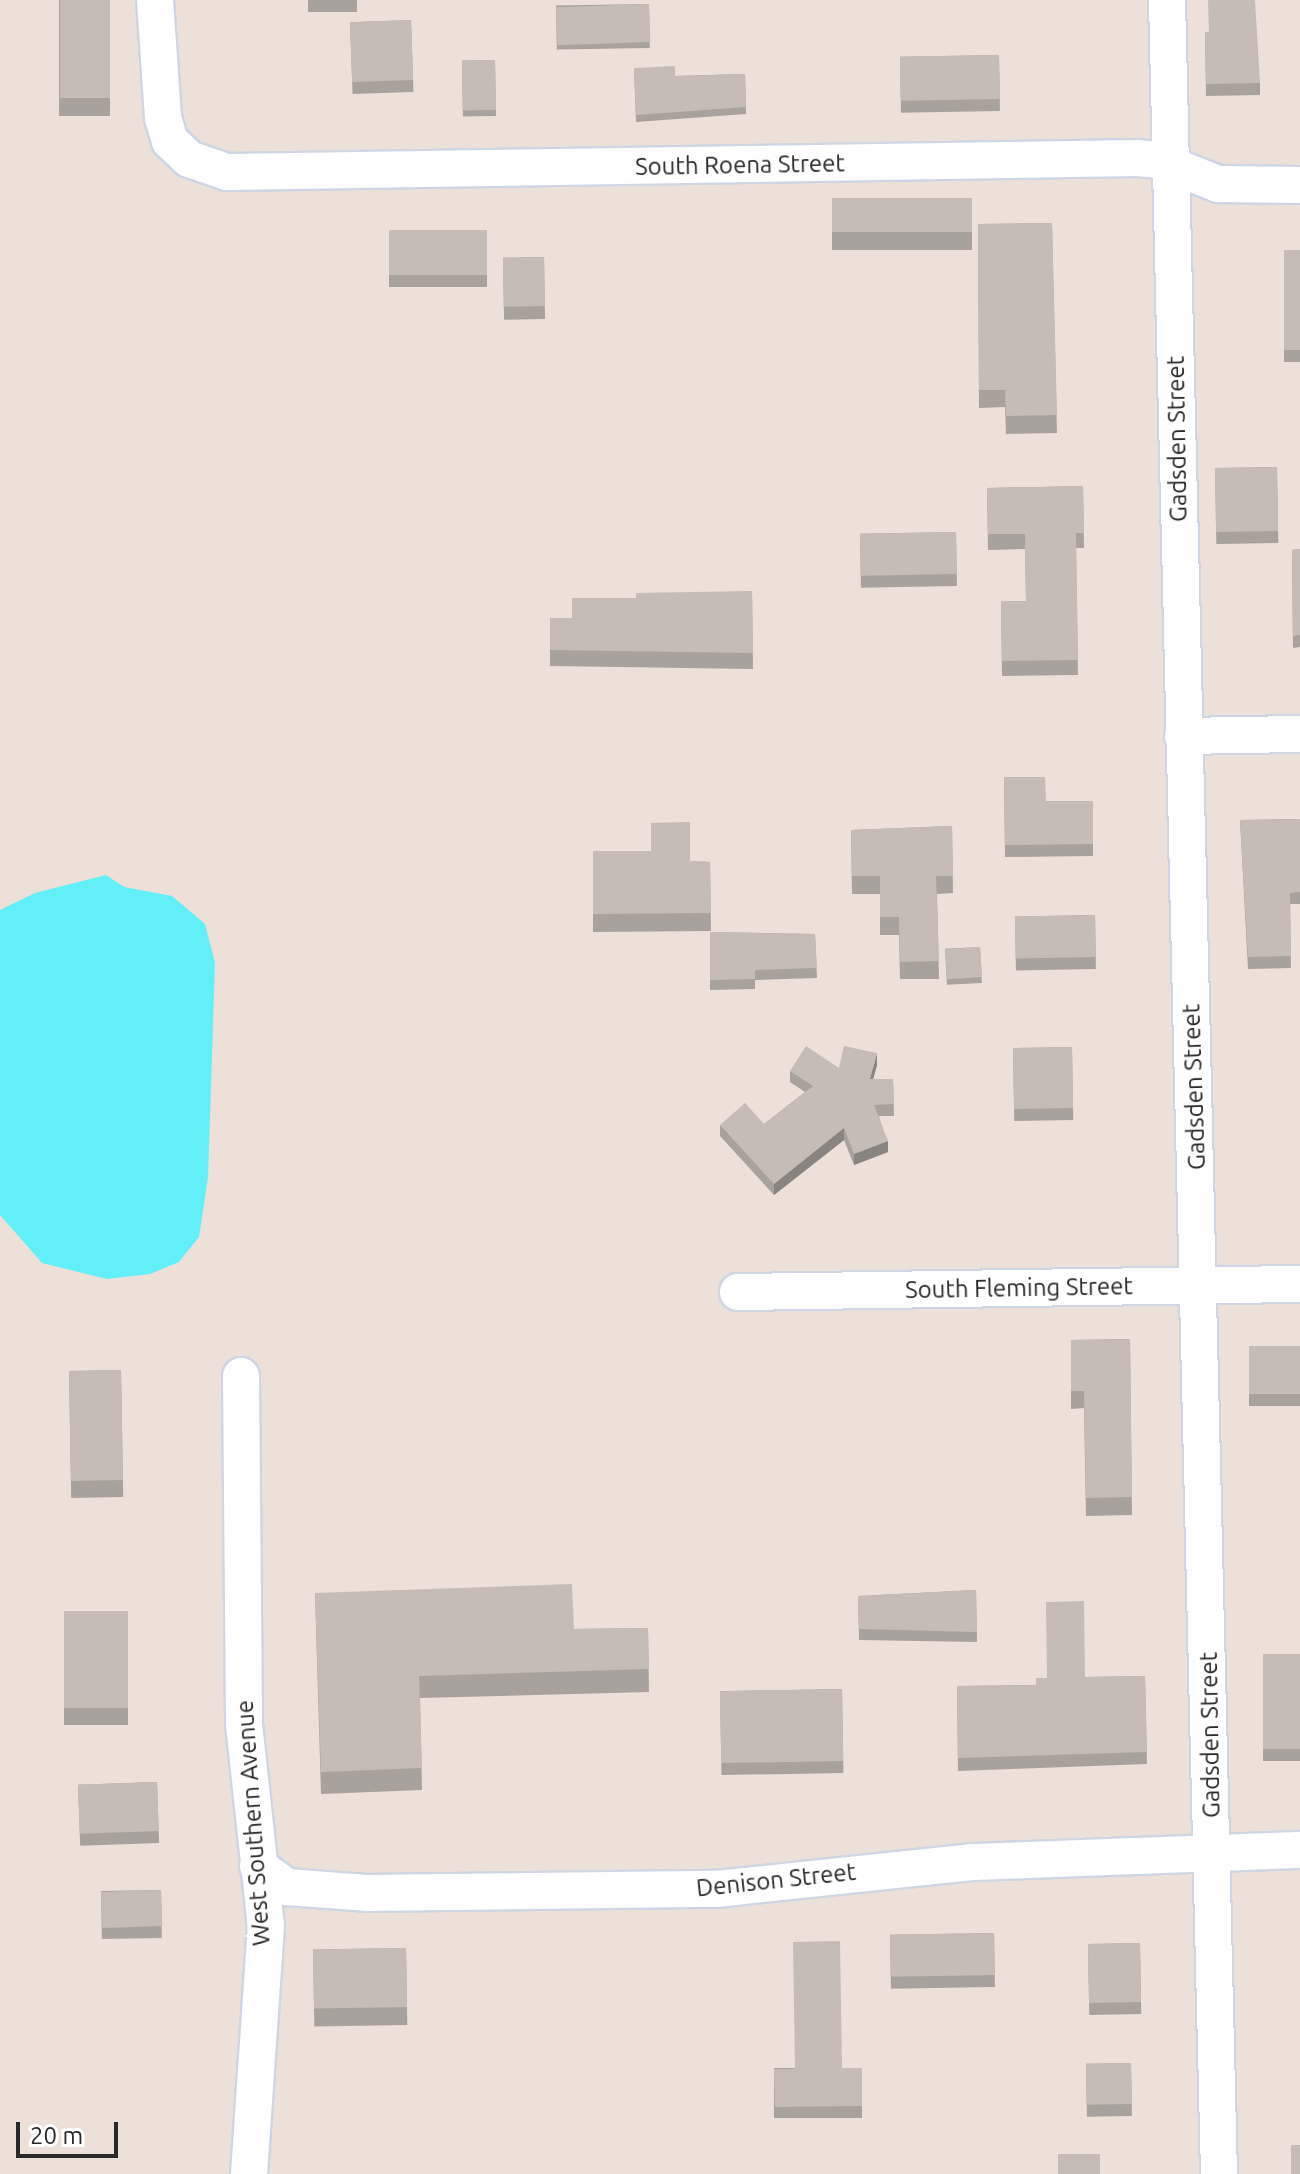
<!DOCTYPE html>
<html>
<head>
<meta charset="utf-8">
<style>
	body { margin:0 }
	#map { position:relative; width:1300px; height:2174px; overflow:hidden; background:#ece0d9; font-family:Ubuntu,sans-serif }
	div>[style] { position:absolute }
	.water>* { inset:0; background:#62eff8 }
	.roads { filter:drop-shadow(2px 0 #ced6e3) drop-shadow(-2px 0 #ced6e3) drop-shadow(0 2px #ced6e3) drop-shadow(0 -2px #ced6e3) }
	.street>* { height:36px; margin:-18px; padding:0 18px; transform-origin:18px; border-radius:18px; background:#fff }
	.wall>* { inset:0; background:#a9a29c; transform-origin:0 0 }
	.shaded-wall>* { inset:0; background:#89847f }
	.building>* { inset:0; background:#c4bcb5; transform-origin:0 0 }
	span { translate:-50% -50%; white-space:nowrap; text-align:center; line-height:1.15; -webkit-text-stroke:8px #fff; paint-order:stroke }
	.street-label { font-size:24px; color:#292929 }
	.scale { position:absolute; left:16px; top:2122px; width:102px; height:36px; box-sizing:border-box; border:4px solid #292929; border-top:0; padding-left:10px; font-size:24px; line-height:28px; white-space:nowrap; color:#292929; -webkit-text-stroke:6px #fff; paint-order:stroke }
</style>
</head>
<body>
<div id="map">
	<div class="water">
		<div style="clip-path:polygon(106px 875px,124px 887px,172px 896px,205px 924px,215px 963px,208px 1177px,199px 1237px,179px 1262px,150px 1274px,107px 1279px,42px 1263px,0 1215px,0 910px,35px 893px)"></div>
	</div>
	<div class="roads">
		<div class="street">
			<div style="left:155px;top:0;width:118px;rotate:86.1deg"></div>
			<div style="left:163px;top:118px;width:24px;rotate:73deg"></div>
			<div style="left:170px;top:141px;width:26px;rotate:43deg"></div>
			<div style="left:189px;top:159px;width:40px;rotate:18.9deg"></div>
			<div style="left:227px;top:172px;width:910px;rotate:-0.88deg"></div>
			<div style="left:1137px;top:158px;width:21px;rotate:5deg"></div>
			<div style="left:1158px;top:160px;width:65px;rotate:21.8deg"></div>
			<div style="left:1218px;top:184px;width:82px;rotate:0.7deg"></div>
			<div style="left:1167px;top:0;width:2175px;rotate:88.63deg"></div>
			<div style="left:1183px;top:736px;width:117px;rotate:-1deg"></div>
			<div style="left:738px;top:1292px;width:562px;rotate:-0.82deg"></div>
			<div style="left:241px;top:1376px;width:348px;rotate:89.5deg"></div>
			<div style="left:244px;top:1724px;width:202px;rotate:83.8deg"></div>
			<div style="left:266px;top:1925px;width:250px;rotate:93.9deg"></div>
			<div style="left:258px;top:1866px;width:36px;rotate:36deg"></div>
			<div style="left:287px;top:1887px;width:79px;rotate:4.3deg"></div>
			<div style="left:366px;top:1893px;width:350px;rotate:-0.7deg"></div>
			<div style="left:716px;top:1889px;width:257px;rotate:-6deg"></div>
			<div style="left:972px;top:1862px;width:328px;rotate:-2.1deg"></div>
		</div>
	</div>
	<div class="wall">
		<div style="left:59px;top:0;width:51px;height:116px"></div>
		<div style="left:308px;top:0;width:49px;height:12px"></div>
		<div style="left:649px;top:4px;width:44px;height:93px;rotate:89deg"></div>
		<div style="left:411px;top:20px;width:72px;height:61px;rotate:88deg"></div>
		<div style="clip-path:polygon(1205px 32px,1209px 32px,1260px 83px,1260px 95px,1206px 96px)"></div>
		<div style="left:999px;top:55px;width:56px;height:99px;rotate:89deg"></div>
		<div style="left:495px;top:60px;width:56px;height:33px;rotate:89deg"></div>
		<div style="clip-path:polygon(634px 68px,675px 76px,745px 74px,746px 114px,636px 122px)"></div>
		<div style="left:972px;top:198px;width:52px;height:140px;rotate:90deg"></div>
		<div style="clip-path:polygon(1052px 223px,1057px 433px,1006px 434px,1005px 407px,979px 408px,978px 224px)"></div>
		<div style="left:487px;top:230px;width:57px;height:98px;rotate:90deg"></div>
		<div style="left:1300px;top:250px;width:112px;height:16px;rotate:90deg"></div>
		<div style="left:544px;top:257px;width:62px;height:41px;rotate:89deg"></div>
		<div style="left:1277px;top:467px;width:76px;height:62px;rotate:89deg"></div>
		<div style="clip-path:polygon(1083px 486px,1084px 548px,1076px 548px,1078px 675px,1002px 676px,1001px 601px,1026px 601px,1025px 549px,988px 550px,987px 488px)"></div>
		<div style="left:956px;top:532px;width:54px;height:96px;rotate:89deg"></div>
		<div style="clip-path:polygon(1300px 549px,1300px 647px,1293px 648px,1292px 550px)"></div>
		<div style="clip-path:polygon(752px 591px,753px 669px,550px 666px,550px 618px,572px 618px,636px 598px)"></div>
		<div style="clip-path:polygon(1004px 777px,1046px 801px,1093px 801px,1093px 856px,1005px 857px)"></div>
		<div style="clip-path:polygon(1300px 819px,1300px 904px,1290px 904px,1291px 968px,1248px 969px,1240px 820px)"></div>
		<div style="clip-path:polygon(952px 826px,953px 893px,937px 894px,939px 979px,900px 979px,899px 935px,880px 935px,880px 894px,852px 894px,851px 830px)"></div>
		<div style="clip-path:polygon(593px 851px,690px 861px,710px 862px,711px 931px,593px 932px)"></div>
		<div style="left:1095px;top:915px;width:54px;height:80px;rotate:89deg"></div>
		<div style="clip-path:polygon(710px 932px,815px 934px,817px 978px,755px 980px,755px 989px,710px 990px)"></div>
		<div style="left:980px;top:947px;width:36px;height:35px;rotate:87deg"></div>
		<div style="left:1072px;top:1047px;width:73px;height:59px;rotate:89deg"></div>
		<div style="clip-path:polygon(877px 1065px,873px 1079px,893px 1079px,894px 1116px,879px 1116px,888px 1152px,854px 1165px,844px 1140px,774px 1195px,720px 1136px,720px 1125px,764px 1124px,805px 1092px,790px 1082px,790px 1071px,839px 1068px)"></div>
		<div style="clip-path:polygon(1130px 1339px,1132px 1515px,1086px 1516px,1084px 1408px,1071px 1409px,1071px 1340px)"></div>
		<div style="left:1300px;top:1346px;width:60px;height:51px;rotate:90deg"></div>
		<div style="left:121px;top:1370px;width:127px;height:52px;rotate:89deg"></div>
		<div style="clip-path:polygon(976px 1590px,977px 1642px,859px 1640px,858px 1596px)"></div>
		<div style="clip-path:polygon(315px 1593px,574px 1629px,648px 1628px,649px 1692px,420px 1698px,422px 1790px,321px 1794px)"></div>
		<div style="left:64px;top:1611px;width:64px;height:114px"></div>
		<div style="left:1300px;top:1654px;width:107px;height:37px;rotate:90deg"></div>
		<div style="clip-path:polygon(1145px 1676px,1147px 1764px,958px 1771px,957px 1686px,1036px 1685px,1085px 1677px)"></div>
		<div style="left:842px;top:1689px;width:84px;height:122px;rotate:89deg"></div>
		<div style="left:157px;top:1782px;width:61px;height:79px;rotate:88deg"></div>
		<div style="left:161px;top:1890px;width:48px;height:60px;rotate:89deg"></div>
		<div style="left:994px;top:1933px;width:54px;height:104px;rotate:89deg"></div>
		<div style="left:1140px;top:1943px;width:71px;height:52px;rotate:89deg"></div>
		<div style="left:406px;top:1948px;width:77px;height:93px;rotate:89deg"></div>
		<div style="left:1131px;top:2063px;width:53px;height:45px;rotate:89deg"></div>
		<div style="left:862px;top:2068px;width:50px;height:88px;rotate:90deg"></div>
	</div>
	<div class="shaded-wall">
		<div style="clip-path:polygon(877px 1053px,877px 1065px,870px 1090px,870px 1079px)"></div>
		<div style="clip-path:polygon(844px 1128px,844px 1140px,774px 1195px,774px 1184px)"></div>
		<div style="clip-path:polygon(888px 1141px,888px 1152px,854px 1165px,854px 1154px)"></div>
	</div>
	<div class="building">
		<div style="left:60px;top:0;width:50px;height:98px"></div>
		<div style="clip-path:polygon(1208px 0,1255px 0,1260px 83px,1206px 84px,1205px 32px,1209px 32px)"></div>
		<div style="left:649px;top:4px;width:38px;height:93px;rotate:88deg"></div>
		<div style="left:411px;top:20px;width:60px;height:61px;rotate:88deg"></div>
		<div style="left:999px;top:55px;width:44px;height:99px;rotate:89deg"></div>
		<div style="left:495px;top:60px;width:50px;height:33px;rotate:89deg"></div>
		<div style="clip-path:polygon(675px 66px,675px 76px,745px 74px,746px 107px,636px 115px,634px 68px)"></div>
		<div style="left:972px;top:198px;width:34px;height:140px;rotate:90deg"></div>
		<div style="clip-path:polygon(1052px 223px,1057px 415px,1006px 416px,1005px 390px,979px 390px,978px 224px)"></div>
		<div style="left:487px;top:230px;width:45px;height:98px;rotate:90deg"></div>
		<div style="left:1300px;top:250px;width:100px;height:16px;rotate:90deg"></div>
		<div style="left:544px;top:257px;width:49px;height:41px;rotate:89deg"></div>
		<div style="left:1277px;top:467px;width:64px;height:62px;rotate:89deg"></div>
		<div style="clip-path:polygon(1083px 486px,1084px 533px,1076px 533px,1078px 660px,1002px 661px,1001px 601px,1026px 601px,1025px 534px,988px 534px,987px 488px)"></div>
		<div style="left:956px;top:532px;width:42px;height:96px;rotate:89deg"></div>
		<div style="clip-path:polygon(1300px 549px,1300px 635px,1293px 636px,1292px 550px)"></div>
		<div style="clip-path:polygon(752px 591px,753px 653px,550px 650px,550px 618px,572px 618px,572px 598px,636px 598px,636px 593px)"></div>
		<div style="clip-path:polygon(1004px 777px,1045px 777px,1046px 801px,1093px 801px,1093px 844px,1005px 845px)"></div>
		<div style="clip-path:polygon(1300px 819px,1300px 892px,1290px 893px,1291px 956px,1248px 957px,1240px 820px)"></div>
		<div style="clip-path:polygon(690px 822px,690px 861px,710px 862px,711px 913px,593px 914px,593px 851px,651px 851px,651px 823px)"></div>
		<div style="clip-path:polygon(952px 826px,953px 876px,936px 876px,939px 961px,900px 962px,899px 917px,880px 917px,880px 876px,852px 876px,851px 830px)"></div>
		<div style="left:1095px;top:915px;width:42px;height:80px;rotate:89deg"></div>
		<div style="clip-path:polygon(710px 932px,815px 934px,817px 968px,755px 970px,755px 979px,710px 980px)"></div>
		<div style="left:980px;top:947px;width:30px;height:35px;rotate:86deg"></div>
		<div style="clip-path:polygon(806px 1046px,839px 1068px,844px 1046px,877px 1053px,870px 1079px,893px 1079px,894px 1104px,874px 1105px,888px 1141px,854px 1154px,844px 1128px,774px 1184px,720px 1125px,745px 1103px,764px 1124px,813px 1086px,790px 1071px)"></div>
		<div style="left:1072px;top:1047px;width:61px;height:59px;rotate:89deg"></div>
		<div style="clip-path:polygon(1130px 1339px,1132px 1497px,1086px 1498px,1084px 1391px,1071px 1391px,1071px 1340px)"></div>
		<div style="left:1300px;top:1346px;width:48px;height:51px;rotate:90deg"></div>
		<div style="left:121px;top:1370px;width:110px;height:52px;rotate:89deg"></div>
		<div style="clip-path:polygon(572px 1584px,574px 1629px,648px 1628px,649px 1669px,419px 1676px,422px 1768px,321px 1772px,315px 1593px)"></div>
		<div style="clip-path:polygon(976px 1590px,977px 1632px,859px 1629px,858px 1596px)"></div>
		<div style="clip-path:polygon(1084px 1601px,1085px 1677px,1145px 1676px,1147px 1752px,958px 1758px,957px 1686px,1036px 1685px,1036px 1678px,1047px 1678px,1046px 1602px)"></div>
		<div style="left:64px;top:1611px;width:64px;height:97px"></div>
		<div style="left:1300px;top:1654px;width:95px;height:37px;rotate:90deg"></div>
		<div style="left:842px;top:1689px;width:72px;height:122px;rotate:89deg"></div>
		<div style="left:157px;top:1782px;width:49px;height:79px;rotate:88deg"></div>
		<div style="left:161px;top:1890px;width:36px;height:60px;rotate:88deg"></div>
		<div style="left:994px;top:1933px;width:42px;height:104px;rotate:89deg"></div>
		<div style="clip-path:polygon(840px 1941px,842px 2068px,862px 2068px,862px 2106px,775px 2107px,774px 2069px,795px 2069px,793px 1942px)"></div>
		<div style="left:1140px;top:1943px;width:59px;height:52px;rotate:89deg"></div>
		<div style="left:406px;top:1948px;width:59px;height:93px;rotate:89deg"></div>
		<div style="left:1131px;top:2063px;width:41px;height:45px;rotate:89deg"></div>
		<div style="left:1291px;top:2145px;width:9px;height:29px"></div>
		<div style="left:1100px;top:2154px;width:20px;height:42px;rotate:90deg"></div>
	</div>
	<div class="street-label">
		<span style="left:740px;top:165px;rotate:-1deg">South Roena Street</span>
		<span style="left:1177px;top:439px;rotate:-91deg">Gadsden Street</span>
		<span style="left:1194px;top:1087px;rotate:-92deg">Gadsden Street</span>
		<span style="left:1019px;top:1288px;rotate:-1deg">South Fleming Street</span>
		<span style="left:1210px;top:1735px;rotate:-91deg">Gadsden Street</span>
		<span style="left:253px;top:1823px;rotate:-94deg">West Southern Avenue</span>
		<span style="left:776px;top:1880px;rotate:-6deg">Denison Street</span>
	</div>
	<div class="scale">20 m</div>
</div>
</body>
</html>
